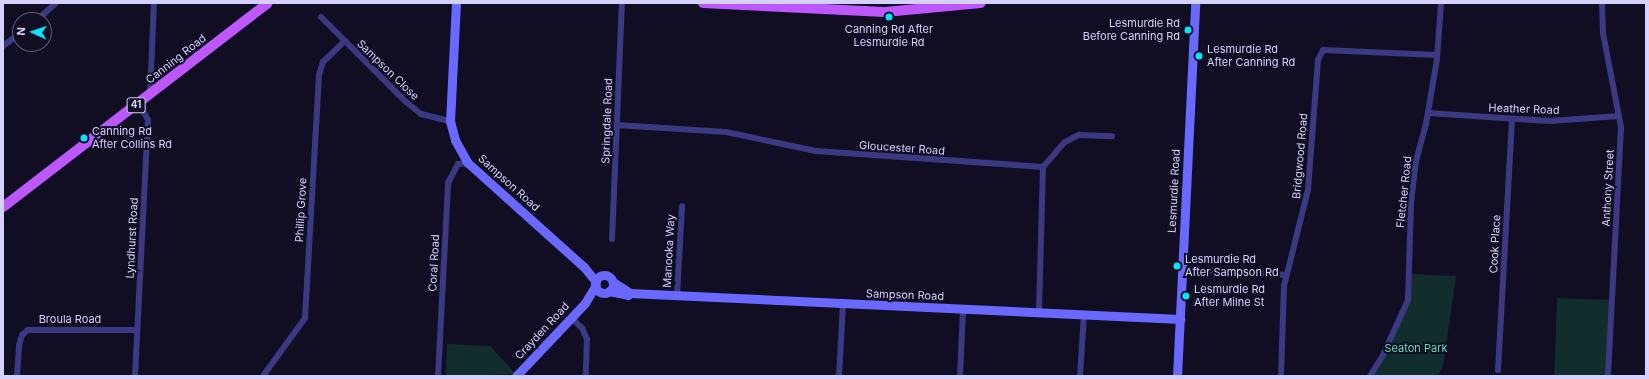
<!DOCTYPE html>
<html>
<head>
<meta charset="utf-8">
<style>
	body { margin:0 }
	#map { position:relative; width:1649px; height:379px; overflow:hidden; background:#110e23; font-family:Inter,sans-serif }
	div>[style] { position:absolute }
	.green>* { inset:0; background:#112d2c; transform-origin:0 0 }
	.street>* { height:6px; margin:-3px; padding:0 3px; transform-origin:3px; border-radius:3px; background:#3b3982 }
	.secondary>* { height:9px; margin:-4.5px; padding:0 4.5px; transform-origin:4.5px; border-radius:4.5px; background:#6968ff }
	.secondary>.ring { margin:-4.5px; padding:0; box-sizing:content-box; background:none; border:9px solid #6968ff; border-radius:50% }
	.primary>* { height:10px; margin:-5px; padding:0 5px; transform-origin:5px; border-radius:5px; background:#bd58fe }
	.dots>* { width:11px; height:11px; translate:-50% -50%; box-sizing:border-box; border:2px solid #110e23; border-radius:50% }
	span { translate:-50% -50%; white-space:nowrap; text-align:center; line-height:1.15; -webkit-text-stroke:4px #110e23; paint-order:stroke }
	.shield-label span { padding:1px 3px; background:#110e23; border:1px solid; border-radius:3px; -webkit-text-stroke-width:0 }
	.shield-label { font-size:10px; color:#d5d1ff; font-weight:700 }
	.poi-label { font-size:11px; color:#d5d1ff }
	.right { translate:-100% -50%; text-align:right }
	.left { translate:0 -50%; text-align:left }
	.street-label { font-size:11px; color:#d5d1ff }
	.park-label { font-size:11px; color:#5ddfbc }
	.frame { position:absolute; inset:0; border:4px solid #d5d1ff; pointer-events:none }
	.north { position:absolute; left:12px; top:12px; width:40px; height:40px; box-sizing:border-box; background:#110e23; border:1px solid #5f5c7b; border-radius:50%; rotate:273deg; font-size:11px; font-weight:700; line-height:16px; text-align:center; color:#d5d1ff }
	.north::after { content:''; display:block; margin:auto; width:14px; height:18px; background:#01e7fb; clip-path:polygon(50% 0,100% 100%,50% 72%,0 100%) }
</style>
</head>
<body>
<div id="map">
	<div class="green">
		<div style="clip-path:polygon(1409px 274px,1456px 276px,1443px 366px,1438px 376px,1370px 376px,1408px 300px)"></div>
		<div style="left:1557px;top:298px;width:55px;height:78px;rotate:2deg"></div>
		<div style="clip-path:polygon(447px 344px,490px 346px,516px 374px,446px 376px)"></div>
	</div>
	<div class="street">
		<div style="left:1602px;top:3px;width:30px;rotate:88deg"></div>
		<div style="left:1603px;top:33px;width:96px;rotate:79.2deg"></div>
		<div style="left:1621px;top:127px;width:249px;rotate:93deg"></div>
		<div style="left:321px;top:17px;width:119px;rotate:45deg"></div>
		<div style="left:405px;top:101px;width:21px;rotate:39deg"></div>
		<div style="left:421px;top:114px;width:30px;rotate:14deg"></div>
		<div style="left:37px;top:20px;width:25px;rotate:-42deg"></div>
		<div style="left:3px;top:46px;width:21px;rotate:-37deg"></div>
		<div style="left:150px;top:94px;width:91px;rotate:-87.5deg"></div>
		<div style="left:1428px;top:113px;width:122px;rotate:3.8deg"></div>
		<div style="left:1550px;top:121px;width:69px;rotate:-4.1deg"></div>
		<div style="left:617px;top:125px;width:109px;rotate:3.7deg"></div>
		<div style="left:726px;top:132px;width:92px;rotate:11.9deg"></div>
		<div style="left:816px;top:151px;width:228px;rotate:4deg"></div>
		<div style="left:1043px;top:167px;width:145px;rotate:91.6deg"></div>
		<div style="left:1043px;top:167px;width:33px;rotate:-49deg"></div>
		<div style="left:1065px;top:142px;width:16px;rotate:-27deg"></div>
		<div style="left:1079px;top:135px;width:33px;rotate:2deg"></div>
		<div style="left:612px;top:239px;width:236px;rotate:-87.6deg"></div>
		<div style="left:1182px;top:269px;width:103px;rotate:3.3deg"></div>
		<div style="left:677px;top:296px;width:90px;rotate:-86.8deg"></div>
		<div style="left:571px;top:318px;width:15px;rotate:42deg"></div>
		<div style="left:582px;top:328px;width:12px;rotate:66deg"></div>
		<div style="left:587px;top:339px;width:37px;rotate:92deg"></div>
		<div style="left:1498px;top:370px;width:251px;rotate:-86.8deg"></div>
		<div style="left:17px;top:376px;width:31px;rotate:-86deg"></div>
		<div style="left:19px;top:345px;width:10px;rotate:-73deg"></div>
		<div style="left:22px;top:335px;width:8px;rotate:-40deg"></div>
		<div style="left:28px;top:330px;width:109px"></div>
		<div style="left:135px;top:376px;width:256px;rotate:-87.1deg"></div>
		<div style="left:148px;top:120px;width:19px;rotate:-118deg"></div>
		<div style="left:263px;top:376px;width:72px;rotate:-54.1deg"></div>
		<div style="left:305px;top:318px;width:243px;rotate:-86.7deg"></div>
		<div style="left:319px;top:75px;width:14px;rotate:-73deg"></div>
		<div style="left:323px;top:62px;width:30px;rotate:-44deg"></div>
		<div style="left:438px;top:376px;width:193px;rotate:-87deg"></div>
		<div style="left:448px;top:183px;width:21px;rotate:-62deg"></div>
		<div style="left:458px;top:164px;width:10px;rotate:-6deg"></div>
		<div style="left:839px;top:376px;width:71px;rotate:-86.8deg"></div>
		<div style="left:960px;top:376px;width:67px;rotate:-87.4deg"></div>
		<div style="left:1080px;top:376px;width:62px;rotate:-86.3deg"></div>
		<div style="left:1281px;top:376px;width:90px;rotate:-88.1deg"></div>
		<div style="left:1284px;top:286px;width:99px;rotate:-76deg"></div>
		<div style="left:1308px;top:190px;width:130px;rotate:-85.6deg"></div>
		<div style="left:1318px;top:60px;width:11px;rotate:-63deg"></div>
		<div style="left:1323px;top:50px;width:114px;rotate:2.5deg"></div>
		<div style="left:1370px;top:376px;width:22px;rotate:-58deg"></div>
		<div style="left:1382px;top:357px;width:63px;rotate:-65.5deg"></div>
		<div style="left:1408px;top:300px;width:97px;rotate:-88.2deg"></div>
		<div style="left:1411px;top:203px;width:42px;rotate:-83.2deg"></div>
		<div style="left:1416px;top:161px;width:38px;rotate:-75deg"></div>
		<div style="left:1426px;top:124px;width:66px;rotate:-80.4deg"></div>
		<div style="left:1437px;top:59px;width:56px;rotate:-85.9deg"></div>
	</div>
	<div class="secondary">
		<div style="left:456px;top:3px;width:118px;rotate:92.9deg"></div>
		<div style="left:450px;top:121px;width:20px;rotate:75deg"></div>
		<div style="left:455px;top:140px;width:26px;rotate:61deg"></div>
		<div style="left:468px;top:163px;width:156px;rotate:41.9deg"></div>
		<div style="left:584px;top:267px;width:19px;rotate:51deg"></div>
		<div class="ring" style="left:595px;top:275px;width:9px;height:9px"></div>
		<div style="left:613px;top:282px;width:20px;rotate:33deg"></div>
		<div style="left:609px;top:291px;width:19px;rotate:12deg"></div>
		<div style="left:628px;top:295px;width:3px;rotate:-45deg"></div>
		<div style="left:630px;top:293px;width:551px;rotate:2.71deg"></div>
		<div style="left:516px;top:376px;width:100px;rotate:-46.6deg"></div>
		<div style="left:585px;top:303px;width:21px;rotate:-59deg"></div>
		<div style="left:1177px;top:376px;width:373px;rotate:-87.2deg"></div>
	</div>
	<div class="primary">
		<div style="left:703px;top:3px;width:182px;rotate:2.8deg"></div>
		<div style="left:885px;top:12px;width:96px;rotate:-5.4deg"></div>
		<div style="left:3px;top:207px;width:334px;rotate:-37.6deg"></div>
	</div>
	<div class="dots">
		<div style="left:889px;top:17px;background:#01e7fb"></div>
		<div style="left:1188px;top:30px;background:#01e7fb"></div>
		<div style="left:1199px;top:56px;background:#01e7fb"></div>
		<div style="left:84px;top:138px;background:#01e7fb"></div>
		<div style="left:1177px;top:266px;background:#01e7fb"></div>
		<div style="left:1186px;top:296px;background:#01e7fb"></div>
	</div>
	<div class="shield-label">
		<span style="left:136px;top:105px">41</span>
	</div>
	<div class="poi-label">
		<span class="right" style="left:1180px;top:30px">Lesmurdie Rd<br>Before Canning Rd</span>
		<span style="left:889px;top:36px">Canning Rd After<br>Lesmurdie Rd</span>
		<span class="left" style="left:1207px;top:56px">Lesmurdie Rd<br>After Canning Rd</span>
		<span class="left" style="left:92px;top:138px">Canning Rd<br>After Collins Rd</span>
		<span class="left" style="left:1185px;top:266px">Lesmurdie Rd<br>After Sampson Rd</span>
		<span class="left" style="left:1194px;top:296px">Lesmurdie Rd<br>After Milne St</span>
	</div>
	<div class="street-label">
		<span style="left:176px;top:59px;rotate:-38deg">Canning Road</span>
		<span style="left:388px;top:70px;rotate:44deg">Sampson Close</span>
		<span style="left:1524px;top:109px;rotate:2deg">Heather Road</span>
		<span style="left:607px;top:121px;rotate:-88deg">Springdale Road</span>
		<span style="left:902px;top:148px;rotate:4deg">Gloucester Road</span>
		<span style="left:1300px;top:156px;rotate:-85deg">Bridgwood Road</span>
		<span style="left:509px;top:183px;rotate:42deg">Sampson Road</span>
		<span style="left:1608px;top:188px;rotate:-87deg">Anthony Street</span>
		<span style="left:1174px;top:191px;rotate:-87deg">Lesmurdie Road</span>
		<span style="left:1404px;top:192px;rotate:-84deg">Fletcher Road</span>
		<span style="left:301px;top:210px;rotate:-87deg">Phillip Grove</span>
		<span style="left:132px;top:238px;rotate:-87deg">Lyndhurst Road</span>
		<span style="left:1495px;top:244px;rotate:-87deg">Cook Place</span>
		<span style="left:669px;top:251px;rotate:-87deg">Manooka Way</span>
		<span style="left:434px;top:263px;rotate:-87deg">Coral Road</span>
		<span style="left:905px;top:295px;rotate:2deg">Sampson Road</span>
		<span style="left:70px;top:319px">Broula Road</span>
		<span style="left:542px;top:331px;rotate:-47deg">Crayden Road</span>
	</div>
	<div class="park-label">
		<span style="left:1416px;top:348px">Seaton Park</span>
	</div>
	<div class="frame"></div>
	<div class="north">N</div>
</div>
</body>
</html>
